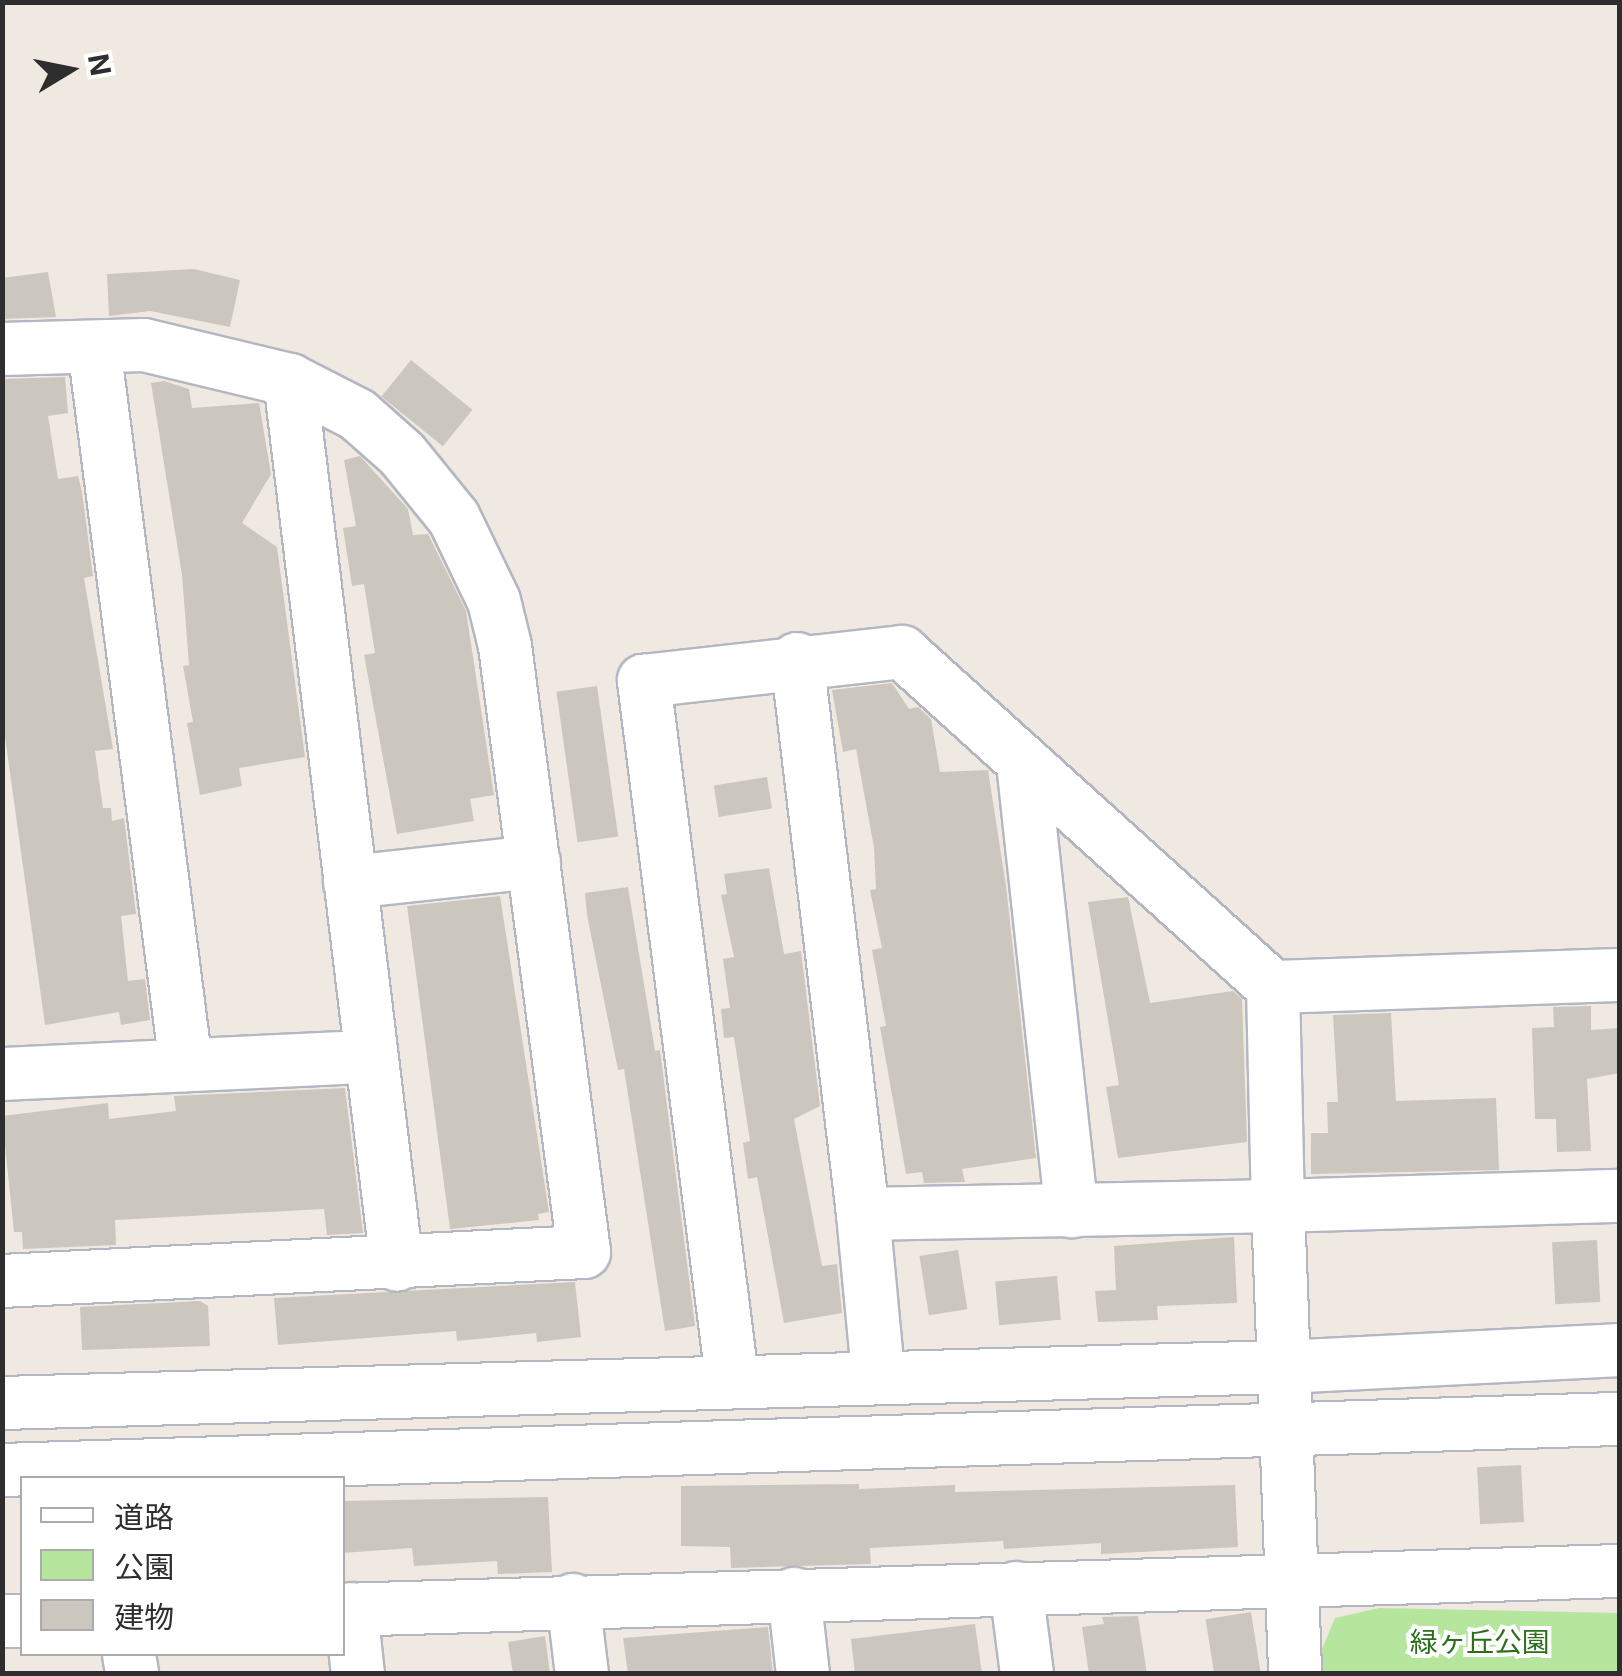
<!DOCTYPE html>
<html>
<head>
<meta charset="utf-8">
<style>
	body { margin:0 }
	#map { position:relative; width:1622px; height:1676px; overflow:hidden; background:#efe9e1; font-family:Inter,"Noto Sans JP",sans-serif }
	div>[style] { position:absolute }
	.green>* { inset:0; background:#b6e59e }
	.building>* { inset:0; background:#cbc7bf; transform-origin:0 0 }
	.roads { filter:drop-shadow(2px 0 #b4b7c1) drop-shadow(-2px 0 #b4b7c1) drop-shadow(0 2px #b4b7c1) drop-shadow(0 -2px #b4b7c1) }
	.minor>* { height:52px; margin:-26px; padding:0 26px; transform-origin:26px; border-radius:26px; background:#fff }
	span { translate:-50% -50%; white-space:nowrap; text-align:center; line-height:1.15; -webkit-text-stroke:8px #fff; paint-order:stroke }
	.park-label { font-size:28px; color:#2c6e1b }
	.frame { position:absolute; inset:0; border:5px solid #2e2e2e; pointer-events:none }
	.legend { position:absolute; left:20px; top:1476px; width:325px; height:180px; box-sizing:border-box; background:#fff; border:2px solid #ababab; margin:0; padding:12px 18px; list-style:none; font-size:30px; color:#2e2e2e }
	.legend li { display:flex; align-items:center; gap:20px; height:50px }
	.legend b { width:50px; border:2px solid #ababab }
	.north { position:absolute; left:20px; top:20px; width:100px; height:100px; -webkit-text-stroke:8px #fff; paint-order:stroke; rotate:80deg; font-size:28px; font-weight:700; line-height:40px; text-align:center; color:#2e2e2e }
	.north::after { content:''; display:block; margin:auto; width:35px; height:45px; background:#2e2e2e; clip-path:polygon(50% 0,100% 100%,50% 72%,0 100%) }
</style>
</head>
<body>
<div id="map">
	<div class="green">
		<div style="clip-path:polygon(1379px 1608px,1619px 1613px,1619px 1673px,1321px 1673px,1319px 1656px,1335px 1618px)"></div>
	</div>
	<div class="building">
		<div style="clip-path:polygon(194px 269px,240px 280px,230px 327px,150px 311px,109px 316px,107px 274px)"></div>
		<div style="clip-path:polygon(48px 272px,56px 317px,2px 319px,2px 278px)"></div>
		<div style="left:411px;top:360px;width:79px;height:47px;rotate:39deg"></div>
		<div style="clip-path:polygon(65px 377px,68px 413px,48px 416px,58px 479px,78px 476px,82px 492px,93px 576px,84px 578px,113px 749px,95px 751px,103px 808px,111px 808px,112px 821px,124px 818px,136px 914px,121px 916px,128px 981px,145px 979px,150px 1020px,121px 1025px,119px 1012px,45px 1025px,2px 715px,2px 379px)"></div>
		<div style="clip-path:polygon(164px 381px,189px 389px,192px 408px,259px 403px,271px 474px,242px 523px,277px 547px,305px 757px,239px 768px,242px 786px,200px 795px,187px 723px,193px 722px,183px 666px,189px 665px,182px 575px,151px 383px)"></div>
		<div style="clip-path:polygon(360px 456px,408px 509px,413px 535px,428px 534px,466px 611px,494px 795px,470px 799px,474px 821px,397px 834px,364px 655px,375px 653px,364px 584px,352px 586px,343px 528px,356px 526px,344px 460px)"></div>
		<div style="clip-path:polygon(892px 683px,909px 709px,918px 707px,931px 719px,940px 772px,988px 770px,1006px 886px,1036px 1158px,962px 1169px,965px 1182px,924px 1183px,922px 1172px,906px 1174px,880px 1027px,886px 1026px,872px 950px,882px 948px,870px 890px,876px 889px,874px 848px,856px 749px,843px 752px,832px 690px)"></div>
		<div style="left:597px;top:686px;width:152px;height:41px;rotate:82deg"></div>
		<div style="left:767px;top:777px;width:32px;height:54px;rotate:81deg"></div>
		<div style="clip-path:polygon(769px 868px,784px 954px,801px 951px,820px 1106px,794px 1119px,822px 1266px,837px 1264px,842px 1313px,784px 1323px,757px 1177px,748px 1179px,743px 1143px,750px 1141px,734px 1037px,724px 1038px,721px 1009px,730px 1008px,723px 959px,734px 957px,721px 895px,727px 894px,724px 874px)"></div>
		<div style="clip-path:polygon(628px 887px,655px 1051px,660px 1050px,695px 1326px,665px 1331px,624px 1069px,618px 1070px,587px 915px,585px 893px)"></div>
		<div style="clip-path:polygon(500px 896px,549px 1212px,538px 1214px,539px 1220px,450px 1229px,407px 906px)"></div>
		<div style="clip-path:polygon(1128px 897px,1150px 1003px,1233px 991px,1242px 999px,1247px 1142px,1118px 1158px,1106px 1087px,1119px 1085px,1088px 902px)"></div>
		<div style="clip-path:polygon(1591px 1006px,1591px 1030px,1620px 1028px,1620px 1073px,1587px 1079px,1591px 1151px,1557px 1152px,1556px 1119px,1535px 1119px,1532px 1028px,1554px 1027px,1553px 1007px)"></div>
		<div style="clip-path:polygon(1391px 1013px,1396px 1101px,1496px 1098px,1499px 1170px,1311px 1174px,1311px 1133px,1328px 1133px,1327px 1102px,1338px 1102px,1333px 1015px)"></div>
		<div style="clip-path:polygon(345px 1088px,363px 1233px,327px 1235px,324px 1209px,115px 1220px,116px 1245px,23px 1249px,22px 1232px,14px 1232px,2px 1116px,108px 1103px,109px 1119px,176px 1111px,174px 1096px)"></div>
		<div style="clip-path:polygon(1234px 1237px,1237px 1303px,1157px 1306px,1158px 1320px,1098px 1322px,1095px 1291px,1116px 1290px,1114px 1246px)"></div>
		<div style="left:1597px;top:1240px;width:62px;height:45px;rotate:87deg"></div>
		<div style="left:958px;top:1250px;width:60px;height:39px;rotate:81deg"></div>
		<div style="left:1057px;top:1276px;width:44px;height:62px;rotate:85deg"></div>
		<div style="clip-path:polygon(575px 1282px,581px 1337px,537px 1342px,536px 1333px,457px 1341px,456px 1331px,278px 1345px,274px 1298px)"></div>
		<div style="clip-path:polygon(200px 1301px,208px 1306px,210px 1346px,82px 1350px,80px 1307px)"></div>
		<div style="left:1521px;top:1465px;width:57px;height:44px;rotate:87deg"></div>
		<div style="clip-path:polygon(859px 1484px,859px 1489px,955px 1485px,955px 1492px,1235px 1485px,1238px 1547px,1101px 1554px,1101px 1543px,1004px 1549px,1003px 1541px,870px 1548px,871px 1564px,731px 1568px,730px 1547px,681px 1546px,681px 1486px)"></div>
		<div style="clip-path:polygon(548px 1497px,552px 1572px,498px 1574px,497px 1561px,414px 1566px,412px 1548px,342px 1553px,342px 1501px)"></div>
		<div style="left:1251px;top:1612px;width:63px;height:46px;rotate:81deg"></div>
		<div style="clip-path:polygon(1138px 1616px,1147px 1674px,1089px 1674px,1082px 1627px,1104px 1624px,1102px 1617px)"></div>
		<div style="clip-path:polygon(975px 1624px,982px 1674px,855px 1674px,851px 1639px)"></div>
		<div style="clip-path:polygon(768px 1627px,773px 1674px,628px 1674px,623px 1638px)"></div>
		<div style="clip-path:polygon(545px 1636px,550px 1674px,513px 1674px,508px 1642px)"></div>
	</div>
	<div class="roads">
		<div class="minor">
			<div style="left:94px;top:347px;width:724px;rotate:82.7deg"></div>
			<div style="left:2px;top:349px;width:142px;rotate:-1.6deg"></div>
			<div style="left:144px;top:345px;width:150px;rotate:13.5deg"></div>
			<div style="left:290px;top:380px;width:76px;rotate:27.2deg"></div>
			<div style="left:358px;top:415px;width:59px;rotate:41.6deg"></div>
			<div style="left:402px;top:454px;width:82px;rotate:50.9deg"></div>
			<div style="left:454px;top:518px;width:92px;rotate:64.3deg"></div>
			<div style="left:494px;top:601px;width:46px;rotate:76.3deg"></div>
			<div style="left:505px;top:646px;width:611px;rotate:82.57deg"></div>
			<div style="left:584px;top:1252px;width:583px;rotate:177.15deg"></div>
			<div style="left:290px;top:380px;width:891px;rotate:83.11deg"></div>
			<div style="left:797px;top:659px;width:559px;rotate:83.22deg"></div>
			<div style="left:863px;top:1214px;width:415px;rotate:-1.1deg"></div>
			<div style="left:1278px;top:1206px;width:468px;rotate:87.9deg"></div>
			<div style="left:1023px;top:763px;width:451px;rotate:83.8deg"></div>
			<div style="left:350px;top:882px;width:185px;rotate:-6.2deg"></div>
			<div style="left:1273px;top:987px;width:347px;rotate:-2deg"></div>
			<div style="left:2px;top:1074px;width:367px;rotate:-2.7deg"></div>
			<div style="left:863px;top:1214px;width:161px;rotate:84.6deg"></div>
			<div style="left:732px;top:1378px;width:703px;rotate:-97.2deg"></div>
			<div style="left:644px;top:681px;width:260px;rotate:-6.4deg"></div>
			<div style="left:902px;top:652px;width:500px;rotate:42.1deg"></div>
			<div style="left:1273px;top:987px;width:219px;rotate:88.7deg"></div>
			<div style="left:1278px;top:1206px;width:342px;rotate:-1.7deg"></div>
			<div style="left:2px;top:1403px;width:1284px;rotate:-1.61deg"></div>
			<div style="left:1285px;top:1367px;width:335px;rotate:-2.9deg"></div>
			<div style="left:2px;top:1470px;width:1619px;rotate:-1.81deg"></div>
			<div style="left:1016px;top:1588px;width:87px;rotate:82.7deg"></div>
			<div style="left:794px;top:1594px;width:81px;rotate:83.6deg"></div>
			<div style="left:573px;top:1600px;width:75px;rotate:83.1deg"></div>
			<div style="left:351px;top:1609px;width:65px;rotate:83.9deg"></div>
			<div style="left:342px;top:1610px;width:1279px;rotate:-1.75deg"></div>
			<div style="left:2px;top:1621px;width:20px"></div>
			<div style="left:129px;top:1654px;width:20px;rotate:81deg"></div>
		</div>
	</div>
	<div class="park-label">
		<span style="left:1480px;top:1642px">緑ヶ丘公園</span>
	</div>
	<div class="frame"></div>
	<ul class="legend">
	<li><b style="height:12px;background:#fff"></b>道路</li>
	<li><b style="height:28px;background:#b6e59e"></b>公園</li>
	<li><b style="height:28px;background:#cbc7bf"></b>建物</li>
	</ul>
	<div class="north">N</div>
</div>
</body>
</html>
